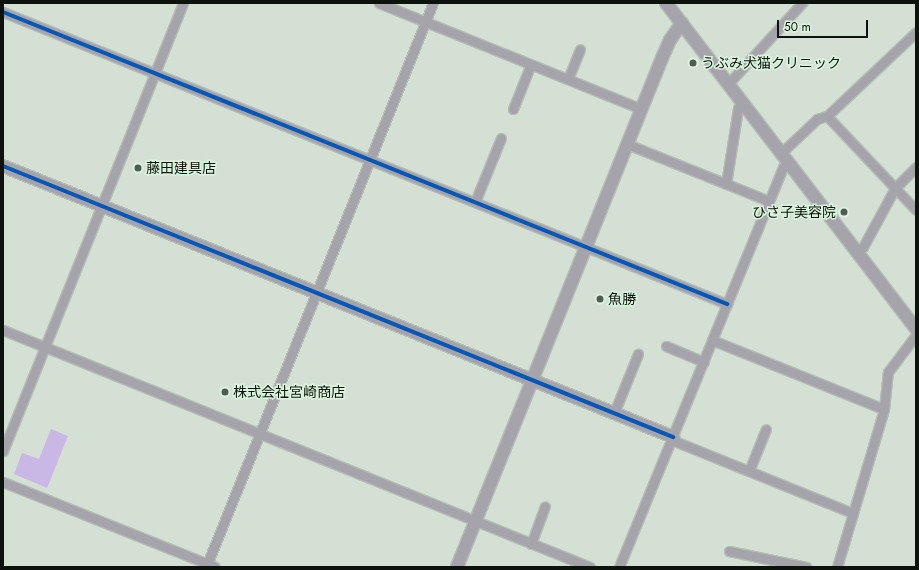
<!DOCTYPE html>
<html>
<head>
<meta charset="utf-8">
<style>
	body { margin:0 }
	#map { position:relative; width:919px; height:570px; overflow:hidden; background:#d4e0d4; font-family:Jost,"Noto Sans JP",sans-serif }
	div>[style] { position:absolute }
	.water>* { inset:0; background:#c9b7e5 }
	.roads { filter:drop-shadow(1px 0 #b5beb5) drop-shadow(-1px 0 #b5beb5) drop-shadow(0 1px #b5beb5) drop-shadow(0 -1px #b5beb5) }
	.minor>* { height:9px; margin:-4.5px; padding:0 4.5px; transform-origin:4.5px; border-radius:4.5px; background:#a5a4aa }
	.tertiary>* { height:12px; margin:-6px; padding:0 6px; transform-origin:6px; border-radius:6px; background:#a5a4aa }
	.cycleway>* { height:4px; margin:-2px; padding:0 2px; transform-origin:2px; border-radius:2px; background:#0057b8 }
	.dots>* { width:11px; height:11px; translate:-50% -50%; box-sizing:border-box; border:2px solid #dbf4dd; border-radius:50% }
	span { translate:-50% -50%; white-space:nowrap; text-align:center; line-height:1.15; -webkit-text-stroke:3px #dbf4dd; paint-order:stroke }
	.poi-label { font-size:14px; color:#0b130c }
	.left { translate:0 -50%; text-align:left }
	.right { translate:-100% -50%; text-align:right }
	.frame { position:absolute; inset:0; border:4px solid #0b130c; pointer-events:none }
	.scale { position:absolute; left:777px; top:20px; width:91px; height:18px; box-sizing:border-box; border:2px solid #0b130c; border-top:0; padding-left:5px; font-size:12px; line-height:14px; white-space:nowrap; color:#0b130c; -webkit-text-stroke:3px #dbf4dd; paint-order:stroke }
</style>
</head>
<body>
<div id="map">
	<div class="water">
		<div style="clip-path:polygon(51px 429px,68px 436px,47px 488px,14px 474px,22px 453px,39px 459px)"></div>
	</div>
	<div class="roads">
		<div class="minor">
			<div style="left:379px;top:3px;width:283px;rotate:22deg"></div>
			<div style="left:3px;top:12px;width:781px;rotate:21.96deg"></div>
			<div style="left:568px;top:79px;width:32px;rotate:-68deg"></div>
			<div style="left:728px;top:84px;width:110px;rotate:-47.6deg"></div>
			<div style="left:513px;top:109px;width:48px;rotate:-68.2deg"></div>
			<div style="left:827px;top:116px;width:129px;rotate:46.6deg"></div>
			<div style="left:627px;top:144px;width:153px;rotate:21.9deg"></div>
			<div style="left:781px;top:153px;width:50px;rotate:-43.4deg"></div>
			<div style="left:817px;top:119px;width:10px;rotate:-17deg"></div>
			<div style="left:827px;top:116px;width:122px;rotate:-43.3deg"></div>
			<div style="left:726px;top:184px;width:77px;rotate:-81deg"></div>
			<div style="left:738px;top:108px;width:6px;rotate:-39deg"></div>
			<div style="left:475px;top:202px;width:69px;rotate:-67.9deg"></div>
			<div style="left:857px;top:252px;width:8px;rotate:-40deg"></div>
			<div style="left:863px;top:247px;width:67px;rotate:-61.5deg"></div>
			<div style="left:895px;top:188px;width:30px;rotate:-45deg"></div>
			<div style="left:3px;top:330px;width:633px;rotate:21.99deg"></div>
			<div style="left:712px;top:340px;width:185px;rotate:21.9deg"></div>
			<div style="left:666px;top:346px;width:41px;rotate:22.8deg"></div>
			<div style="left:614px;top:413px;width:64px;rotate:-67.9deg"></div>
			<div style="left:672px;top:440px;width:195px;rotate:22deg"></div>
			<div style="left:3px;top:451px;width:483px;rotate:-68.1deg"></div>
			<div style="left:749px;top:471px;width:45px;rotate:-68deg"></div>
			<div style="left:3px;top:482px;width:228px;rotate:21.8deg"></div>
			<div style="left:531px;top:544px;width:40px;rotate:-69.8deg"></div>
			<div style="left:729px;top:551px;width:79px;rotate:11.7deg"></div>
			<div style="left:206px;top:567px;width:608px;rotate:-68.08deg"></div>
			<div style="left:619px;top:567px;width:432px;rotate:-67.7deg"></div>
			<div style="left:783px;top:167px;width:7px;rotate:-34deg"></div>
			<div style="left:837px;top:567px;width:165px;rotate:-73.4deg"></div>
			<div style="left:884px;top:409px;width:37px;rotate:-84deg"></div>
			<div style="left:888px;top:372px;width:46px;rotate:-52.9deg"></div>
		</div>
		<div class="tertiary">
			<div style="left:666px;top:3px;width:411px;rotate:52.5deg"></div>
			<div style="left:3px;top:166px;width:723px;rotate:22.02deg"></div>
			<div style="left:457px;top:567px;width:549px;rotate:-68.06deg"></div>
			<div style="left:662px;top:58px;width:20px;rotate:-66deg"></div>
			<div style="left:670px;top:40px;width:21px;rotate:-55deg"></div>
		</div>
	</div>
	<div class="cycleway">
		<div style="left:3px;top:12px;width:781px;rotate:21.96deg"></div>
		<div style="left:3px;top:166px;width:723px;rotate:22.02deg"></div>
	</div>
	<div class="dots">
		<div style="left:693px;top:63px;background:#515b52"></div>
		<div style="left:138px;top:168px;background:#515b52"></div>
		<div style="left:844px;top:212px;background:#515b52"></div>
		<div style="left:600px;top:299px;background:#515b52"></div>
		<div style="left:225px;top:392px;background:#515b52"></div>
	</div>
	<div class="poi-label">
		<span class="left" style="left:701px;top:63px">うぶみ犬猫クリニック</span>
		<span class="left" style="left:146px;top:168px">藤田建具店</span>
		<span class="right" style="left:836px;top:212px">ひさ子美容院</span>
		<span class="left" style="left:608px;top:299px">魚勝</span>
		<span class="left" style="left:233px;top:392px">株式会社宮崎商店</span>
	</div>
	<div class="frame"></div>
	<div class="scale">50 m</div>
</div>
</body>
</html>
